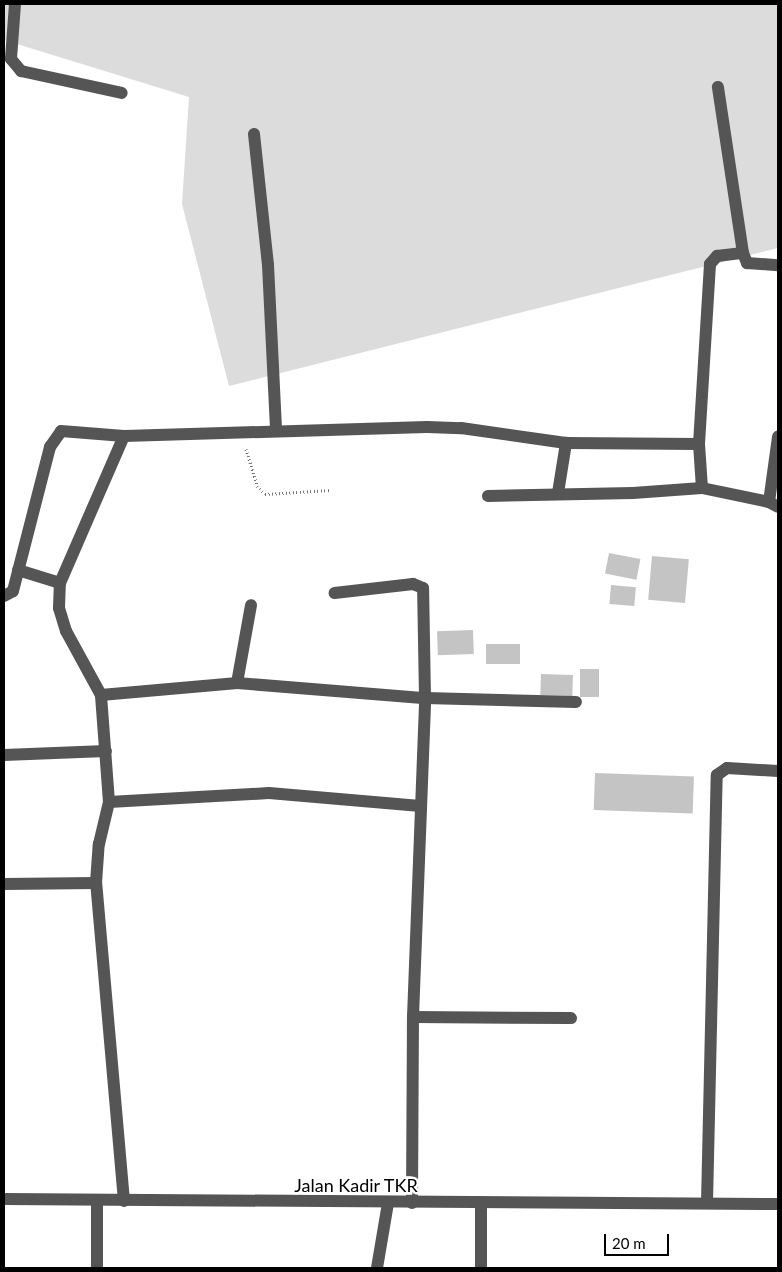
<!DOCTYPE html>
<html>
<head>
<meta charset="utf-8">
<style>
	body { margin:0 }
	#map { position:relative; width:782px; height:1272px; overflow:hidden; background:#fff; font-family:Lato,sans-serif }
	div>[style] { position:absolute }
	.green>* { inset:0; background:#dcdcdc }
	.building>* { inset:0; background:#c4c4c4; transform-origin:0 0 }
	.path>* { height:3px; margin-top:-1.5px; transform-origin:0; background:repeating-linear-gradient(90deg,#777 0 1px,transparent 0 3.5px) }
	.minor>* { height:12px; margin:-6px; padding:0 6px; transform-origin:6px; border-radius:6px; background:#555 }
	span { translate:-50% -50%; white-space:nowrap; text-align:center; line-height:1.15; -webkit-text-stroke:5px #fff; paint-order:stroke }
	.street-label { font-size:18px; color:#000 }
	.frame { position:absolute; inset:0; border:5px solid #000; pointer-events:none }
	.scale { position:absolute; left:604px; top:1234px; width:65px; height:22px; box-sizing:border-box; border:2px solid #000; border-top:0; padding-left:6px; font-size:15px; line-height:18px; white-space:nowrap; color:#000; -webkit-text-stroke:4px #fff; paint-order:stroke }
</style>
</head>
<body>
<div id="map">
	<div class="green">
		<div style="clip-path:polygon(4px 4px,778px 4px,778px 248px,229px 386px,182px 204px,189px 97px,4px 40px)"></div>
	</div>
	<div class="building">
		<div style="left:609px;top:553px;width:32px;height:21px;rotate:11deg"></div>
		<div style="left:652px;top:556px;width:37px;height:44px;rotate:5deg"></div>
		<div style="left:611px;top:585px;width:25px;height:19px;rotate:5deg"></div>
		<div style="left:473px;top:630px;width:24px;height:36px;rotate:88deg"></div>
		<div style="left:520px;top:644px;width:20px;height:34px;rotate:90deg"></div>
		<div style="left:580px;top:669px;width:19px;height:28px"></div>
		<div style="left:541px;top:674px;width:32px;height:21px;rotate:2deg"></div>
		<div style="left:595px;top:773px;width:99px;height:37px;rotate:2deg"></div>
	</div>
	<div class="path">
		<div style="left:246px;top:449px;width:39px;rotate:73deg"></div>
		<div style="left:257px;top:486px;width:11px;rotate:45deg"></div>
		<div style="left:265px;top:494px;width:66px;rotate:-3.5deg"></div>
	</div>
	<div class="minor">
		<div style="left:15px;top:4px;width:55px;rotate:94.2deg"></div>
		<div style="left:11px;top:59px;width:16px;rotate:50deg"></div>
		<div style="left:21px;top:71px;width:103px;rotate:12.3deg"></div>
		<div style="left:254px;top:134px;width:132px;rotate:83.9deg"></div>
		<div style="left:268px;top:265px;width:166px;rotate:87.2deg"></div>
		<div style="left:743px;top:253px;width:11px;rotate:68deg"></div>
		<div style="left:747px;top:263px;width:31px;rotate:4deg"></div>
		<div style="left:702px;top:488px;width:44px;rotate:-93.9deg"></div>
		<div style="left:699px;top:444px;width:180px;rotate:-86.5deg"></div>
		<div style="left:710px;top:264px;width:11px;rotate:-49deg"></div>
		<div style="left:717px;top:256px;width:26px;rotate:-7deg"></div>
		<div style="left:743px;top:253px;width:168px;rotate:-98.6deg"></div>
		<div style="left:558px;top:493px;width:51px;rotate:-80.9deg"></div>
		<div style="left:488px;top:496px;width:145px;rotate:-1.2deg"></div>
		<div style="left:633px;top:493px;width:69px;rotate:-4.1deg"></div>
		<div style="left:702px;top:488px;width:68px;rotate:11.8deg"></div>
		<div style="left:769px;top:502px;width:10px;rotate:29deg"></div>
		<div style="left:769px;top:502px;width:66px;rotate:-82.1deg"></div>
		<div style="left:18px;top:570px;width:44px;rotate:17.2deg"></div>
		<div style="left:4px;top:596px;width:10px;rotate:-29deg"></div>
		<div style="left:13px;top:591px;width:149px;rotate:-75.6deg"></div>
		<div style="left:50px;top:447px;width:19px;rotate:-55deg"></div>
		<div style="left:61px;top:431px;width:63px;rotate:4.5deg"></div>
		<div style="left:124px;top:436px;width:303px;rotate:-1.7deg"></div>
		<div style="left:427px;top:427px;width:34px;rotate:2deg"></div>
		<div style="left:461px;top:428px;width:106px;rotate:8.1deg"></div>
		<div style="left:566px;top:443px;width:133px;rotate:0.4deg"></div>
		<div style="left:237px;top:683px;width:79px;rotate:-79.8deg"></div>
		<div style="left:101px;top:695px;width:137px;rotate:-5deg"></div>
		<div style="left:237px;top:683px;width:189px;rotate:4.6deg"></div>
		<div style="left:425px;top:698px;width:110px;rotate:-91deg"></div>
		<div style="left:423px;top:588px;width:11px;rotate:-158deg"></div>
		<div style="left:413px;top:584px;width:79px;rotate:173.4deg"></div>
		<div style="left:4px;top:755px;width:102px;rotate:-2.2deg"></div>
		<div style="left:109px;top:802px;width:160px;rotate:-3.2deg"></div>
		<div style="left:269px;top:793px;width:152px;rotate:4.9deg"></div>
		<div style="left:4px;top:884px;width:92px;rotate:-0.6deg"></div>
		<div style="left:413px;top:1017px;width:158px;rotate:0.4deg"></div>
		<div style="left:4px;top:1199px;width:774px;rotate:0.37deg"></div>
		<div style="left:97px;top:1201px;width:67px;rotate:90deg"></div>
		<div style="left:124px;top:1201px;width:319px;rotate:-95deg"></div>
		<div style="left:96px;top:883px;width:39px;rotate:-86deg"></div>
		<div style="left:99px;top:844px;width:43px;rotate:-76.6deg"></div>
		<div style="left:109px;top:802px;width:107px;rotate:-94.3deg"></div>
		<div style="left:101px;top:695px;width:73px;rotate:-118.7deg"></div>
		<div style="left:66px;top:631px;width:24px;rotate:-107deg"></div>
		<div style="left:59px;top:608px;width:25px;rotate:-88deg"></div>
		<div style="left:60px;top:583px;width:160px;rotate:-66.5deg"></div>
		<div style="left:412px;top:1203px;width:186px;rotate:-89.7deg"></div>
		<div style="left:413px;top:1017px;width:319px;rotate:-87.8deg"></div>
		<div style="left:425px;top:698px;width:151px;rotate:1.5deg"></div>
		<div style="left:707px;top:1203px;width:428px;rotate:-88.7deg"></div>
		<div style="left:717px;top:775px;width:12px;rotate:-35deg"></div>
		<div style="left:727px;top:768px;width:51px;rotate:3.4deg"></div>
		<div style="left:481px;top:1204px;width:64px;rotate:90deg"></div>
		<div style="left:377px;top:1268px;width:66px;rotate:-80.4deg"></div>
	</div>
	<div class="street-label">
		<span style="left:356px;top:1185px">Jalan Kadir TKR</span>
	</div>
	<div class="frame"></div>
	<div class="scale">20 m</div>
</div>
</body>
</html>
